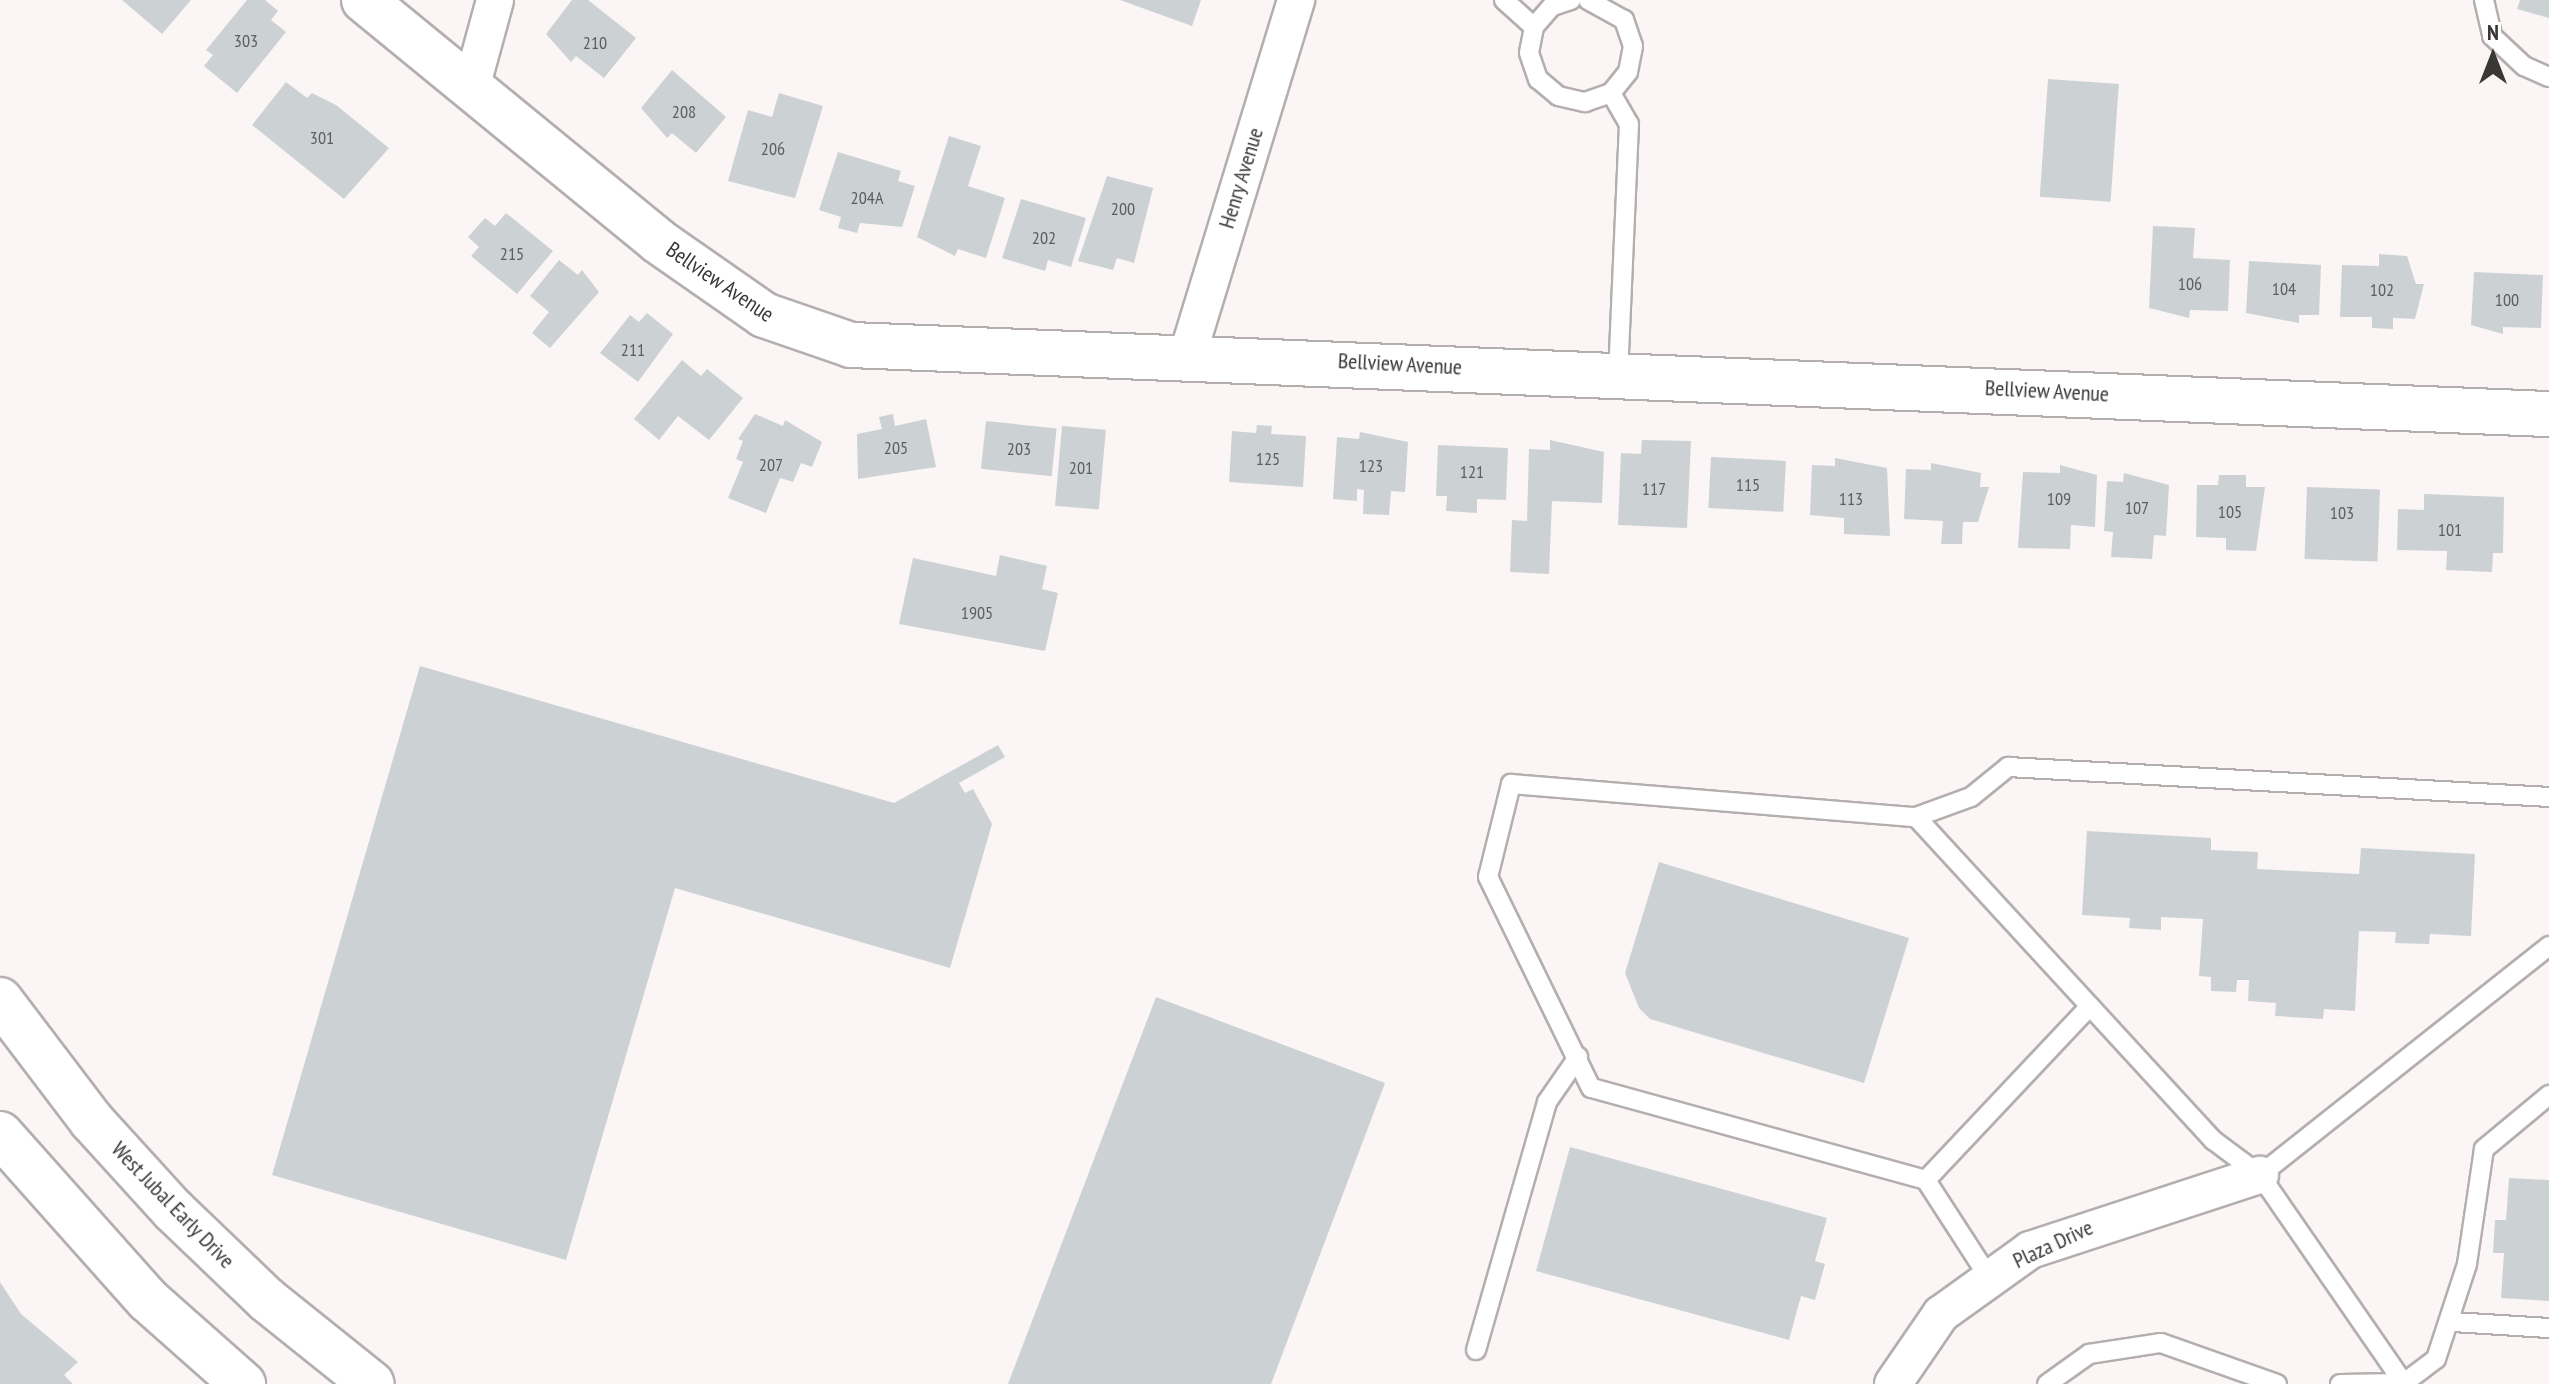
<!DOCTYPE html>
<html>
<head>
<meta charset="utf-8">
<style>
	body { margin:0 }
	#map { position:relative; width:2549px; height:1384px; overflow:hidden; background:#fbf5f5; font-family:"PT Sans Narrow",sans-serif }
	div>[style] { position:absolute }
	.building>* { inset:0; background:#ccd2d3; transform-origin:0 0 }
	.roads { filter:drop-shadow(2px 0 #b4aeaf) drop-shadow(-2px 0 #b4aeaf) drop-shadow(0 2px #b4aeaf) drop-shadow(0 -2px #b4aeaf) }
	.service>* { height:18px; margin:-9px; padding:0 9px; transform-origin:9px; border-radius:9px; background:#fff }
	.minor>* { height:36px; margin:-18px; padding:0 18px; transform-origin:18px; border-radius:18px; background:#fff }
	.tertiary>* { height:44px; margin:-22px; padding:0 22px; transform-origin:22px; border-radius:22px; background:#fff }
	.secondary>* { height:44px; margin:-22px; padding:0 22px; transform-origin:22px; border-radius:22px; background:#fff }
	span { translate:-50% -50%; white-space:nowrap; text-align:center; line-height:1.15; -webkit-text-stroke:6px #fff; paint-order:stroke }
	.number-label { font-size:18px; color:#5e5e5e }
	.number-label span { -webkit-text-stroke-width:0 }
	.street-label { font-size:22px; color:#3a3737 }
	.north { position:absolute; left:2453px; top:16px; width:80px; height:80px; -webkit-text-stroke:6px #fff; paint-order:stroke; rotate:0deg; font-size:22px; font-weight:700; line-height:32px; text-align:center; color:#3a3737 }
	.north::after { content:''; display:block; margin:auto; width:28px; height:36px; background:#3a3737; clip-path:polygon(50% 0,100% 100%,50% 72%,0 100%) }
</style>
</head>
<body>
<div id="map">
	<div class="building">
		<div style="clip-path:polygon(122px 0,191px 0,162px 34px)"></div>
		<div style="clip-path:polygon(247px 0,265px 0,278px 11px,271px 20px,286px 32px,237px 93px,204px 66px,213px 55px,206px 50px)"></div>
		<div style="clip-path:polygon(572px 0,588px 0,636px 38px,604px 78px,576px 56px,571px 62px,546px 34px)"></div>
		<div style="clip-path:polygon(1120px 0,1201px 0,1192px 26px)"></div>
		<div style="clip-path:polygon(2520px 0,2549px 0,2549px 18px,2517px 9px)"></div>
		<div style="clip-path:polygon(672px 70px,726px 117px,696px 153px,672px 133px,667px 138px,641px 108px)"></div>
		<div style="left:2048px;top:79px;width:71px;height:118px;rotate:4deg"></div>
		<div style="clip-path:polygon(286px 82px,307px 98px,312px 93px,336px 105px,389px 148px,344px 199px,252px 125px)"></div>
		<div style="clip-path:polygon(779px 93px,823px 106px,795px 198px,728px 181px,748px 110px,772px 117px)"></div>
		<div style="clip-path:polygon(949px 136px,981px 146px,968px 186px,1005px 198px,986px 258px,958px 249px,955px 256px,917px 237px)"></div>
		<div style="clip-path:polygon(838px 152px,901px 171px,898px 181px,915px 186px,902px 227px,860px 223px,857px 233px,838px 228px,841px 217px,819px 210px)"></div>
		<div style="clip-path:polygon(1107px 176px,1153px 188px,1134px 263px,1117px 258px,1113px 270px,1078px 261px)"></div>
		<div style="clip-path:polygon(1021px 199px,1086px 218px,1071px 267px,1048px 260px,1045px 271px,1002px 258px)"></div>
		<div style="clip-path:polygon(506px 213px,553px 251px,517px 294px,471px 256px,479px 247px,468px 237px,485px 218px,495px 226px)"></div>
		<div style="clip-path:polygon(2153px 226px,2195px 228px,2193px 258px,2230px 260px,2228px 311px,2190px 310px,2189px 318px,2149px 308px)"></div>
		<div style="clip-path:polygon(2379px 254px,2407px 256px,2416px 284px,2424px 284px,2415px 319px,2393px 318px,2393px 329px,2372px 328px,2372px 317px,2340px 317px,2342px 265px,2379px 266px)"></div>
		<div style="clip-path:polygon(559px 260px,578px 275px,582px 270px,599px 292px,550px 348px,532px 333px,549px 312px,530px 296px)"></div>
		<div style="clip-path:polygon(2249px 261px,2321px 265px,2319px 315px,2299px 315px,2299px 323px,2246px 313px)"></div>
		<div style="clip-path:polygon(2474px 272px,2543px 275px,2541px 328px,2503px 327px,2503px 334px,2471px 325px)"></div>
		<div style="clip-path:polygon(647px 313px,673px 334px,638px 382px,600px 353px,630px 315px,639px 322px)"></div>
		<div style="clip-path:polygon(682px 360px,701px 376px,707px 369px,743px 398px,709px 440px,678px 416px,659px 440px,634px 419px)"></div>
		<div style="clip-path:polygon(755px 414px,783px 426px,785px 420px,822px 442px,812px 467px,801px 463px,793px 482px,780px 478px,766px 513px,728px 498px,743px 462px,736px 459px,743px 441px,738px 439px)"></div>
		<div style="clip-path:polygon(893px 414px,895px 426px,926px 419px,936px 467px,858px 479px,857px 434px,882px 429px,879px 417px)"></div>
		<div style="left:986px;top:421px;width:71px;height:48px;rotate:6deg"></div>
		<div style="clip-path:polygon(1257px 425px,1272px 426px,1271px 434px,1306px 436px,1303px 487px,1229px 482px,1232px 431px,1256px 433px)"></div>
		<div style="left:1062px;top:426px;width:44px;height:80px;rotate:5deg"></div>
		<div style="clip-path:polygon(1360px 432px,1408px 442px,1405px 492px,1391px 491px,1389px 515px,1363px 514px,1364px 490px,1357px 489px,1357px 501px,1333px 499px,1337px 437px,1359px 439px)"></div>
		<div style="clip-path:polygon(1550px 440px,1604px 452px,1602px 503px,1552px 501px,1549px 574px,1510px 572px,1512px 520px,1527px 521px,1529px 449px,1550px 450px)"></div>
		<div style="clip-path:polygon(1642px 440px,1691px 441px,1687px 528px,1618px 525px,1621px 453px,1641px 454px)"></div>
		<div style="clip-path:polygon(1438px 445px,1508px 448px,1506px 500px,1477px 499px,1477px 513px,1446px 511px,1447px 496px,1436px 496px)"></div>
		<div style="left:1711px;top:457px;width:75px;height:51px;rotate:3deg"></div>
		<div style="clip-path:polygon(1835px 458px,1887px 468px,1890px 536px,1844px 534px,1844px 518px,1810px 515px,1812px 465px,1835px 466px)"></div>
		<div style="clip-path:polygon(1931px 463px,1981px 473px,1980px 487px,1989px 487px,1978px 522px,1963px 522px,1962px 544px,1941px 544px,1943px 521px,1904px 519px,1906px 469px,1931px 470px)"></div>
		<div style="clip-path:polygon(2060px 465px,2097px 475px,2095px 527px,2071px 525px,2070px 549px,2018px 548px,2023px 472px,2060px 473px)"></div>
		<div style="clip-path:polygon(2124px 473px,2169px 485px,2166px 536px,2154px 535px,2152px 559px,2111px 557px,2113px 532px,2104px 531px,2107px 481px,2123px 482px)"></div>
		<div style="clip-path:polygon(2219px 475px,2246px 475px,2246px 487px,2265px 487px,2256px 551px,2226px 550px,2226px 538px,2196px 537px,2197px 485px,2218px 485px)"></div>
		<div style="left:2307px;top:487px;width:73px;height:72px;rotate:2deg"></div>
		<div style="clip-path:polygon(2424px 494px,2504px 497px,2503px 553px,2493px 553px,2492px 572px,2446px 570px,2447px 551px,2397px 550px,2398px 509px,2424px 510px)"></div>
		<div style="clip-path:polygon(1000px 555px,1047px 566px,1042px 589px,1058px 593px,1045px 651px,899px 624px,913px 558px,996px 576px)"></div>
		<div style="clip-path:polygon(420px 666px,894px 803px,998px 745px,1005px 757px,959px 783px,965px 793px,973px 789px,992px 824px,950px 968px,675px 888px,566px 1260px,272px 1175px)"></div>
		<div style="clip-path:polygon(2087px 831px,2211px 838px,2211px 850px,2258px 852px,2257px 869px,2359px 874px,2361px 848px,2475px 854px,2471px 936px,2430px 934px,2429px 944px,2395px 943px,2396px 932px,2359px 931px,2355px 1011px,2324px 1009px,2323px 1019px,2275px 1016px,2276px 1003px,2248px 1001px,2249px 980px,2237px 980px,2236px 992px,2211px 991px,2211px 977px,2199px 976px,2203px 919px,2161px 917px,2161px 930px,2129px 928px,2130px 918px,2082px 915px)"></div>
		<div style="clip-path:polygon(1659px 862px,1909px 938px,1864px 1083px,1650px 1019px,1639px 1008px,1625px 973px)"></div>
		<div style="clip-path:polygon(1156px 997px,1385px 1083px,1271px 1384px,1008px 1384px)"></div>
		<div style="clip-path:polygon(1570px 1147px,1827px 1218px,1815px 1261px,1825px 1264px,1815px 1300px,1801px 1296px,1789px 1340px,1536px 1271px)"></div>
		<div style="clip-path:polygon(2509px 1178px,2549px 1180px,2549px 1301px,2501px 1298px,2504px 1253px,2493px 1253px,2495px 1220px,2506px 1220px)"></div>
		<div style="clip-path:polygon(0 1282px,21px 1314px,78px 1362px,64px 1375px,73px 1384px,0 1384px)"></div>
	</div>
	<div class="roads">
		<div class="service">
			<div style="left:1504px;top:0;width:40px;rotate:42deg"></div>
			<div style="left:1571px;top:0;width:20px;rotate:162deg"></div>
			<div style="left:1552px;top:6px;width:28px;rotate:131deg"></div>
			<div style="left:1534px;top:27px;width:26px;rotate:101deg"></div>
			<div style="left:1529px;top:53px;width:28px;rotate:71deg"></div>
			<div style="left:1538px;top:79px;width:26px;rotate:40deg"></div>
			<div style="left:1558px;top:96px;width:28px;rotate:13deg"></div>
			<div style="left:1585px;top:102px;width:28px;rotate:-19deg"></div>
			<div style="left:1611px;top:93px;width:27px;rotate:-51deg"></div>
			<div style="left:1628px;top:72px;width:26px;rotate:-79deg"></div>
			<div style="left:1633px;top:46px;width:28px;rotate:-109deg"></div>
			<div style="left:1624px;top:20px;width:41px;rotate:-150.9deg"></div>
			<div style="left:2484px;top:0;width:37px;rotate:77deg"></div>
			<div style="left:2492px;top:36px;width:44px;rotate:43.2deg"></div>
			<div style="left:2524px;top:66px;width:27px;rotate:24deg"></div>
			<div style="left:1611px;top:93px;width:36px;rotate:60deg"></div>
			<div style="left:1629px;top:124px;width:251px;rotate:92.5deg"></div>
			<div style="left:1916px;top:817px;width:59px;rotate:-20deg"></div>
			<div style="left:1971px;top:797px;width:48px;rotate:-39deg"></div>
			<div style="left:2008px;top:767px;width:542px;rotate:3.17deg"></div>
			<div style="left:2260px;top:1175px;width:369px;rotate:-38.4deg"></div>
			<div style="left:1926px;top:1180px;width:239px;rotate:-46.7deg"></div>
			<div style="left:1988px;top:1276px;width:114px;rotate:-122.9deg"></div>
			<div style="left:1926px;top:1180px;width:347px;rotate:-164.6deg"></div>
			<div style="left:1591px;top:1088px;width:235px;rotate:-116deg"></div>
			<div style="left:1488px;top:877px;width:96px;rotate:-76.1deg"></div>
			<div style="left:1511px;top:784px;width:406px;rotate:4.7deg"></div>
			<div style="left:1916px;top:817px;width:439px;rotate:47.4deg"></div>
			<div style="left:2213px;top:1140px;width:59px;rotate:36.7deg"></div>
			<div style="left:2260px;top:1175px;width:254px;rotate:55.4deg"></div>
			<div style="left:2453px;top:1322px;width:96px;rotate:3.6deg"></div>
			<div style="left:1476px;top:1350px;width:258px;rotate:-74deg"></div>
			<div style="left:1547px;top:1102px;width:55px;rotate:-55.4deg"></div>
			<div style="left:2047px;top:1384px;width:52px;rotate:-35.5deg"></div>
			<div style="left:2089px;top:1354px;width:73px;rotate:-8.7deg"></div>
			<div style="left:2161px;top:1343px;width:123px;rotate:19.5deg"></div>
			<div style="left:2340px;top:1384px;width:64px;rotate:-0.9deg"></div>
			<div style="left:2404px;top:1383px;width:40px;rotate:-37deg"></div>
			<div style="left:2436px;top:1359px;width:100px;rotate:-71.9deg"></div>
			<div style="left:2467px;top:1264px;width:116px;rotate:-81.6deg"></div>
			<div style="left:2484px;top:1149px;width:85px;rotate:-39.7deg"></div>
		</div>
		<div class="minor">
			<div style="left:471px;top:88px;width:91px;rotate:-74.7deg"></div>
			<div style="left:1187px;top:357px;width:373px;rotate:-73deg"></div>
			<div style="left:1893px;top:1384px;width:85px;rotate:-55.6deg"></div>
			<div style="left:1941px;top:1314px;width:110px;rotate:-35.7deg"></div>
			<div style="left:2030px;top:1250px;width:242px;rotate:-18.1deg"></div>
		</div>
		<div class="tertiary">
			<div style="left:364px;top:0;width:380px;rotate:39.3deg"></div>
			<div style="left:658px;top:241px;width:129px;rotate:34.9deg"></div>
			<div style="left:764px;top:315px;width:92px;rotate:19deg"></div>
			<div style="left:851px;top:345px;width:1699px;rotate:2.33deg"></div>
		</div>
		<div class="secondary">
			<div style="left:0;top:1000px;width:151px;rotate:52.8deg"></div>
			<div style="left:91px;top:1120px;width:122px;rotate:47.7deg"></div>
			<div style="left:173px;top:1210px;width:130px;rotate:43.8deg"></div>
			<div style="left:267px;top:1300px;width:134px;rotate:38.7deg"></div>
			<div style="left:0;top:1134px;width:222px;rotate:48.3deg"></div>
			<div style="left:148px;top:1300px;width:127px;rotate:41.5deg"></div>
		</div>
	</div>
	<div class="number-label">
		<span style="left:246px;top:41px">303</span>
		<span style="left:595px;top:43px">210</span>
		<span style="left:684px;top:112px">208</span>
		<span style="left:322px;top:138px">301</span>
		<span style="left:773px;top:149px">206</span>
		<span style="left:867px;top:198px">204A</span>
		<span style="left:1123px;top:209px">200</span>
		<span style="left:1044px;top:238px">202</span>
		<span style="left:512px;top:254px">215</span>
		<span style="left:2190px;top:284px">106</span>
		<span style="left:2284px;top:289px">104</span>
		<span style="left:2382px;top:290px">102</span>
		<span style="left:2507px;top:300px">100</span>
		<span style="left:633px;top:350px">211</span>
		<span style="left:896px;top:448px">205</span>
		<span style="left:1019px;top:449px">203</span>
		<span style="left:1268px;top:459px">125</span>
		<span style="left:771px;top:465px">207</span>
		<span style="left:1371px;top:466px">123</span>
		<span style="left:1081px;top:468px">201</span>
		<span style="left:1472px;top:472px">121</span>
		<span style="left:1748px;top:485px">115</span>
		<span style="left:1654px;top:489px">117</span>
		<span style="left:1851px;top:499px">113</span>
		<span style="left:2059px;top:499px">109</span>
		<span style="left:2137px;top:508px">107</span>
		<span style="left:2230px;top:512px">105</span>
		<span style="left:2342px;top:513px">103</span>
		<span style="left:2450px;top:530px">101</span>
		<span style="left:977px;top:613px">1905</span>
	</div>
	<div class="street-label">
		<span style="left:1241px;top:178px;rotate:-73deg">Henry Avenue</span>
		<span style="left:720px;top:282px;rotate:34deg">Bellview Avenue</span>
		<span style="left:1400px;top:364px;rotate:3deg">Bellview Avenue</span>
		<span style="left:2047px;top:391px;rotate:3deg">Bellview Avenue</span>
		<span style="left:173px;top:1205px;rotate:46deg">West Jubal Early Drive</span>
		<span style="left:2053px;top:1244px;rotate:-25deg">Plaza Drive</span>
	</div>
	<div class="north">N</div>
</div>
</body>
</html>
